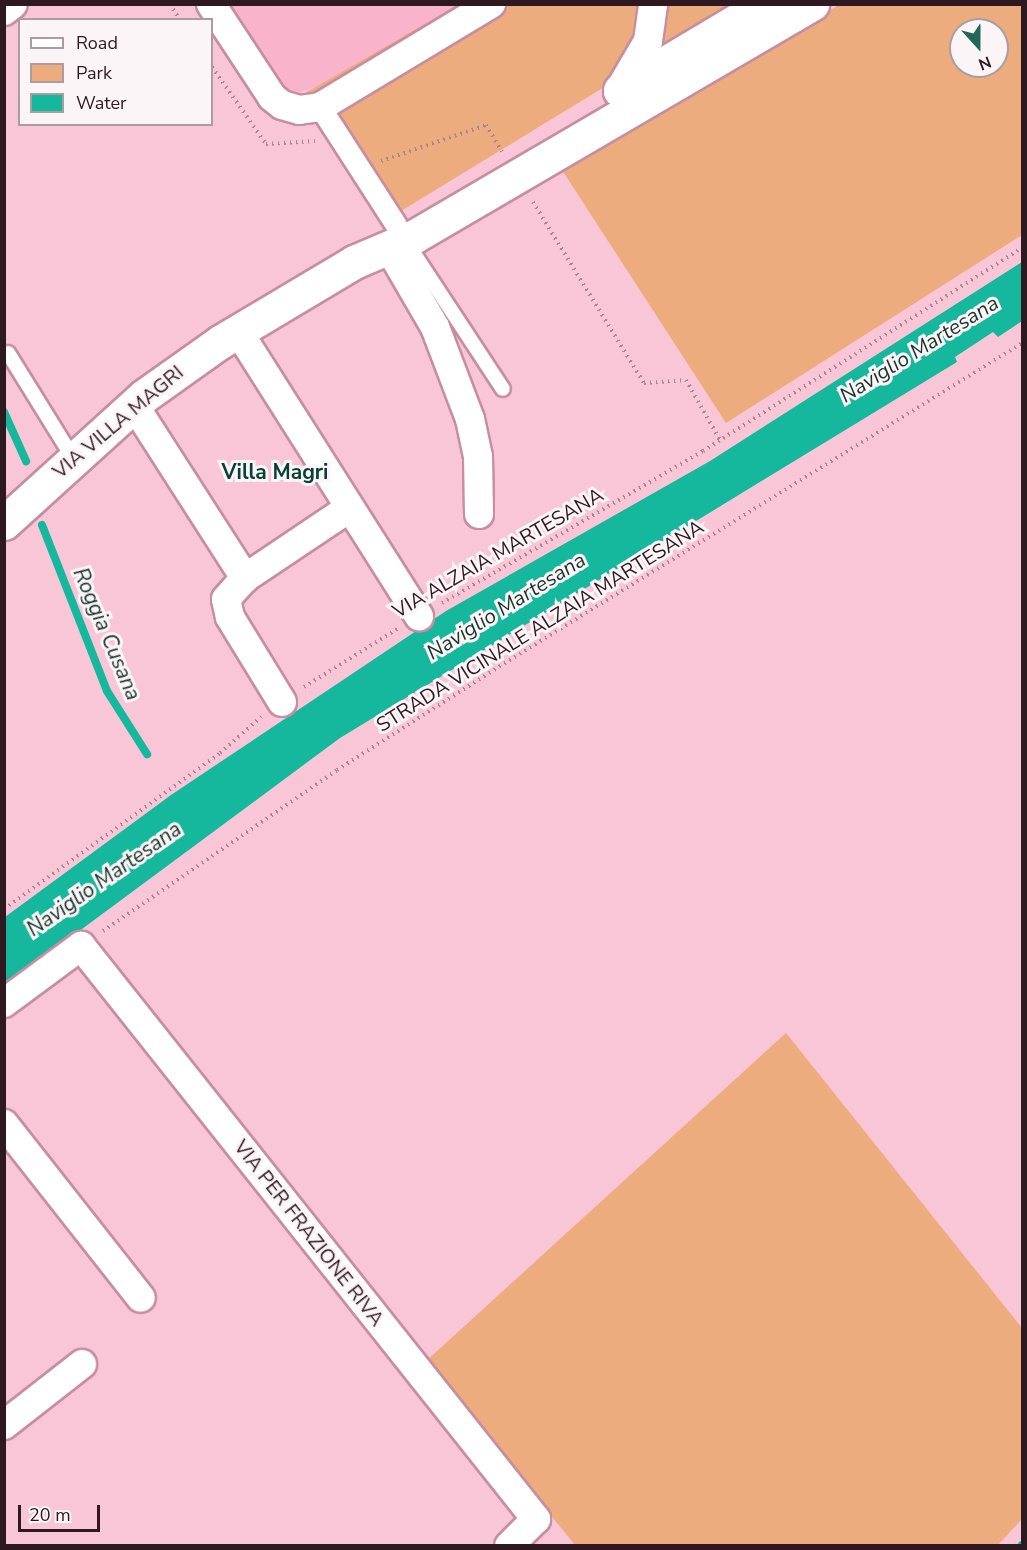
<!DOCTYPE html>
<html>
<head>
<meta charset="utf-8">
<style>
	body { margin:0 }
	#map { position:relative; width:1027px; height:1550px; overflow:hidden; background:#f8c6d7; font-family:"Nunito Sans",sans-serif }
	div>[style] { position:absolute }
	.built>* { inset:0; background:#f9b4cc }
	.green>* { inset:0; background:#edac7d }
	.water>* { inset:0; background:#15b89c }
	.stream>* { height:8px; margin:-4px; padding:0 4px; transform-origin:4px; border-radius:4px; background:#15b89c }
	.path>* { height:4px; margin-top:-2px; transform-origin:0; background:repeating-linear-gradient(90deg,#aa8390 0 1.5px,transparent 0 6px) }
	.roads { filter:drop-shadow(2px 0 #c78da1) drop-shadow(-2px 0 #c78da1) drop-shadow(0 2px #c78da1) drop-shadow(0 -2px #c78da1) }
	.service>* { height:14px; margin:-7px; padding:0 7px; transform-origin:7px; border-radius:7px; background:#fff }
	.pedestrian>* { height:21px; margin:-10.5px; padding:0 10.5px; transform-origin:10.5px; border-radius:10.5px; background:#fff }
	.minor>* { height:28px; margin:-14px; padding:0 14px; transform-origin:14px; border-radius:14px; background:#fff }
	.primary>* { height:33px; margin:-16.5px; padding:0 16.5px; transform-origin:16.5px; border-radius:16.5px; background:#fff }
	span { translate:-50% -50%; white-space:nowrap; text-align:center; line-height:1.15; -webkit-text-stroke:6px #fcf5f7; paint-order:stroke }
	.street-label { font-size:20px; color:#2f1921 }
	.water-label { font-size:21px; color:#17352e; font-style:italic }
	.neighbourhood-label { font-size:21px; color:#054136; font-weight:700 }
	.frame { position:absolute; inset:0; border:6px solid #2f1921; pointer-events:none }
	.legend { position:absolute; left:18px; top:18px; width:195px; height:108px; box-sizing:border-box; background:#fcf5f7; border:2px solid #aa9da1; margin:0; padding:8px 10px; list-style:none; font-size:18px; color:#2f1921 }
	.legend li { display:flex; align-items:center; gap:12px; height:30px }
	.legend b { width:30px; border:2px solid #aa9da1 }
	.north { position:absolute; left:949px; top:18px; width:60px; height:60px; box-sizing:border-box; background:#fcf5f7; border:2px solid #aa9da1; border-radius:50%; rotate:159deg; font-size:16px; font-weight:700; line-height:24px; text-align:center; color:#2f1921 }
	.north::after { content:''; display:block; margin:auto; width:21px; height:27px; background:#236759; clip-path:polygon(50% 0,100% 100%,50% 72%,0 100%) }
	.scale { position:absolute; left:18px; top:1505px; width:82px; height:27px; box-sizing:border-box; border:3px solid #2f1921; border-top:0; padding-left:8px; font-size:18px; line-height:21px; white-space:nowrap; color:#2f1921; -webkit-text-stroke:4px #fcf5f7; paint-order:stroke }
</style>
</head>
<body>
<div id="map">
	<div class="built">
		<div style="clip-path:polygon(225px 5px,458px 5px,324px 84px,295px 94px,278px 83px)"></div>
	</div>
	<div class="green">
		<div style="clip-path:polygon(458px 5px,739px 5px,383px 222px,305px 93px)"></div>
		<div style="clip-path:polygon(evenodd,839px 5px,1022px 5px,1022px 235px,726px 423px,562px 170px,839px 5px,961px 30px,997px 30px,997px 66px,961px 66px,961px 30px)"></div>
		<div style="clip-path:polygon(786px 1033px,1022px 1328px,1022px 1519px,998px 1545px,575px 1545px,425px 1362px)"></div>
	</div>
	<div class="water">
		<div style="clip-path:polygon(1022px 262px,1022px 321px,998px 337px,993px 332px,955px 357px,957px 362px,340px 738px,5px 986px,5px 917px,171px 795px,446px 611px,710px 461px)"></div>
	</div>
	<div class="stream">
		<div style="left:4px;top:412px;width:54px;rotate:65.8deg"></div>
		<div style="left:42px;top:525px;width:178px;rotate:68.6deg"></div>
		<div style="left:107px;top:691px;width:75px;rotate:57.6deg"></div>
		<div style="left:1022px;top:1546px;width:1px;rotate:-90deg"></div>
	</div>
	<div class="path">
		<div style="left:170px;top:4px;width:19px;rotate:58deg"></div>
		<div style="left:212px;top:67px;width:94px;rotate:55deg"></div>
		<div style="left:266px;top:144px;width:49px;rotate:-3.5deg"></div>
		<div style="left:381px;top:161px;width:111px;rotate:-18.9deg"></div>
		<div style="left:486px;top:125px;width:31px;rotate:59deg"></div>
		<div style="left:533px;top:202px;width:212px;rotate:58.5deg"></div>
		<div style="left:644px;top:383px;width:42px;rotate:-4.1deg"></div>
		<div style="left:686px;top:380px;width:69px;rotate:60.5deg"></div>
		<div style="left:442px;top:603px;width:302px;rotate:-30.2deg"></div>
		<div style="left:703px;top:451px;width:378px;rotate:-32.5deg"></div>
		<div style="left:304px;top:687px;width:110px;rotate:-31.9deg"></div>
		<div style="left:4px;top:909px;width:266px;rotate:-35.8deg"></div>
		<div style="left:220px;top:753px;width:55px;rotate:-41.3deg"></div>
		<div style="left:103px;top:931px;width:284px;rotate:-34.5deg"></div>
		<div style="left:337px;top:770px;width:180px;rotate:-32.5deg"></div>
		<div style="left:489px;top:673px;width:627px;rotate:-31.76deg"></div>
	</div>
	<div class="roads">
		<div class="service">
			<div style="left:405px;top:240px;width:178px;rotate:56.7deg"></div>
			<div style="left:8px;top:353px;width:123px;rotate:58.2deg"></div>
		</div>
		<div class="pedestrian">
			<div style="left:320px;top:107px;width:140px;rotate:57.2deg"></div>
		</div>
		<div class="minor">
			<div style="left:211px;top:4px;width:111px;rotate:56.7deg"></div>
			<div style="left:272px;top:97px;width:13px;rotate:39deg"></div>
			<div style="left:282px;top:105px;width:18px;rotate:16deg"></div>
			<div style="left:299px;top:110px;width:21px;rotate:-8deg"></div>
			<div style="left:320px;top:107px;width:200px;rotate:-31.1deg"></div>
			<div style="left:4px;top:11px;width:11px;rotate:-38deg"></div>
			<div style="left:618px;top:92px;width:59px;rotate:-59.5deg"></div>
			<div style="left:648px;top:41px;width:37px;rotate:-82deg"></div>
			<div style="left:389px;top:248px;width:91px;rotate:59.8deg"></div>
			<div style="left:435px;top:327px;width:98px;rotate:69.2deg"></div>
			<div style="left:470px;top:419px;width:38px;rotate:78deg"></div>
			<div style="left:478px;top:456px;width:58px;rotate:89deg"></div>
			<div style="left:238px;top:331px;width:338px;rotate:57.6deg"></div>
			<div style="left:134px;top:405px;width:206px;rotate:57.3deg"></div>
			<div style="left:282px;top:702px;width:100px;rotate:-121.5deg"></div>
			<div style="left:230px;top:617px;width:18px;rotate:-103deg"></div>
			<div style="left:226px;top:599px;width:28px;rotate:-48deg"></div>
			<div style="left:245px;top:578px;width:125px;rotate:-33.9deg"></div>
			<div style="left:4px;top:1003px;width:96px;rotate:-36.5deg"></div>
			<div style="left:81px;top:946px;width:732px;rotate:51.55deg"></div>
			<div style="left:536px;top:1519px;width:38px;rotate:135deg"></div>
			<div style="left:4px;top:1124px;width:221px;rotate:51.8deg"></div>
			<div style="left:4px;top:1425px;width:99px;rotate:-38deg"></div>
		</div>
		<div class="primary">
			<div style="left:620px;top:90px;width:168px;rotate:-30.8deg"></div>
			<div style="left:4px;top:523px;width:189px;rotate:-42.2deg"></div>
			<div style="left:144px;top:396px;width:93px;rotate:-35.4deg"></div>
			<div style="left:220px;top:342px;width:156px;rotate:-30.8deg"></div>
			<div style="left:354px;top:262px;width:66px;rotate:-23.1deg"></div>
			<div style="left:415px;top:236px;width:460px;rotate:-30.3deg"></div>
		</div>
	</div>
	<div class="street-label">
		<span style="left:118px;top:422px;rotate:-40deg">VIA VILLA MAGRI</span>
		<span style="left:498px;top:553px;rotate:-30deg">VIA ALZAIA MARTESANA</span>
		<span style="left:540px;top:626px;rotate:-32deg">STRADA VICINALE ALZAIA MARTESANA</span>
		<span style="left:309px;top:1233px;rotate:52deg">VIA PER FRAZIONE RIVA</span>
	</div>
	<div class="water-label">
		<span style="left:919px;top:349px;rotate:-32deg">Naviglio Martesana</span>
		<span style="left:506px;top:606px;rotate:-32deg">Naviglio Martesana</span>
		<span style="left:107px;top:634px;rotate:67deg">Roggia Cusana</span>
		<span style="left:104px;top:879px;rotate:-35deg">Naviglio Martesana</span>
	</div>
	<div class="neighbourhood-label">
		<span style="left:275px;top:472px">Villa Magri</span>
	</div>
	<div class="frame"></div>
	<ul class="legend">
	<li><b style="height:8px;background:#fff"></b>Road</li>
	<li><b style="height:16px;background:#edac7d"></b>Park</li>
	<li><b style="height:16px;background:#15b89c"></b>Water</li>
	</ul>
	<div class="north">N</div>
	<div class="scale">20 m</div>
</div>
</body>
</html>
